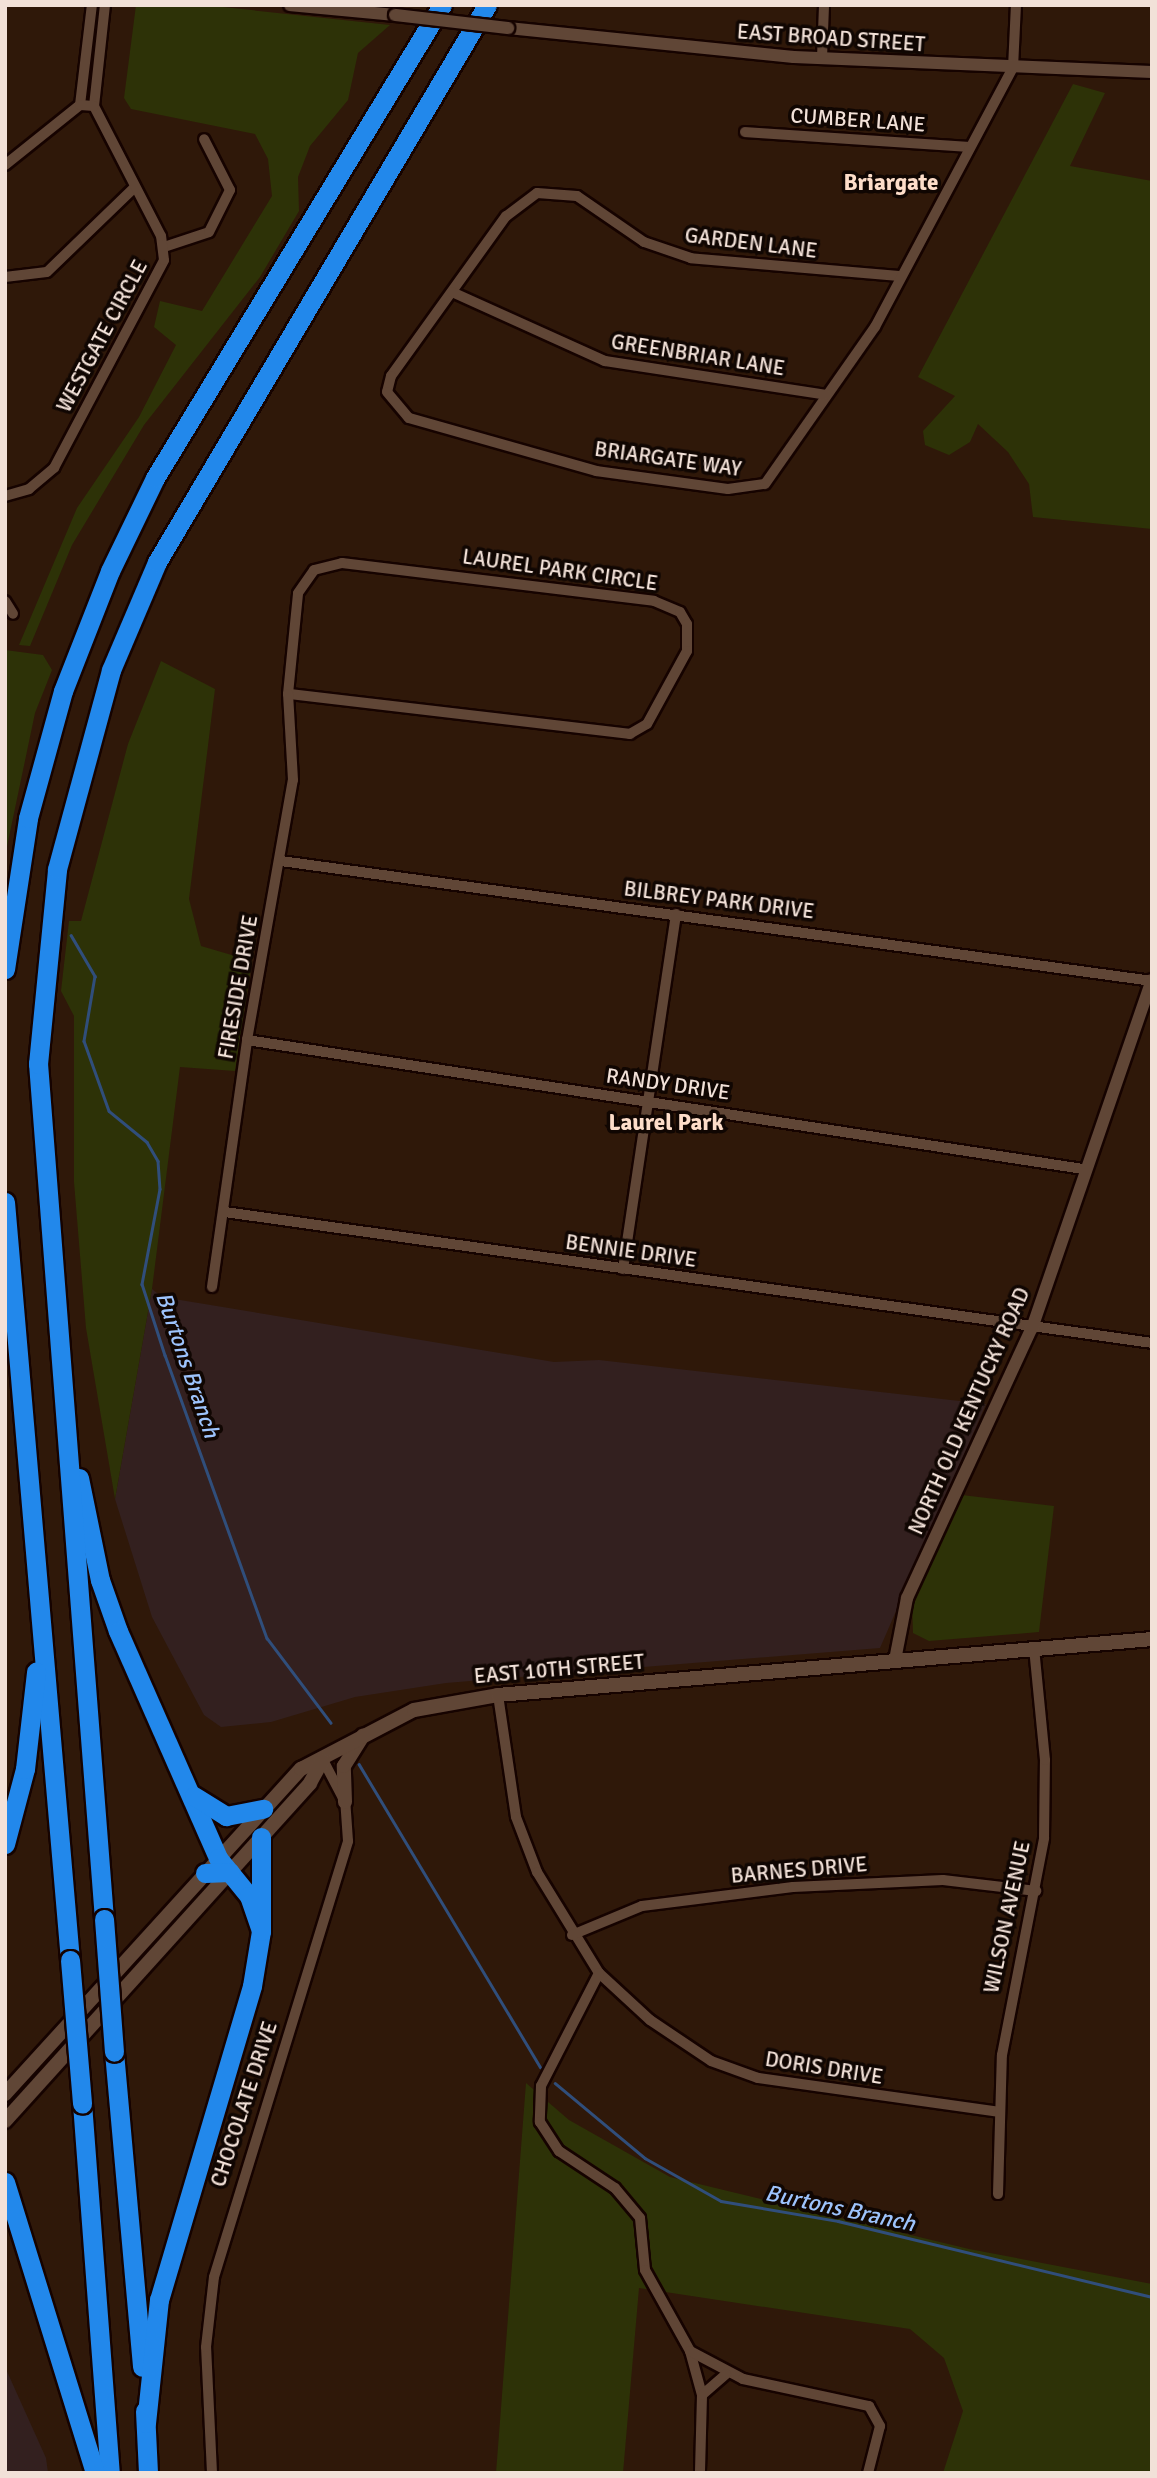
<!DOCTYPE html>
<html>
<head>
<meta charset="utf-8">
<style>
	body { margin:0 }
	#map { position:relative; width:1157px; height:2478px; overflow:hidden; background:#2f1809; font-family:Signika,sans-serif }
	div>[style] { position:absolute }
	.commercial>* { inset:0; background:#33201f }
	.green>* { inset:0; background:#2d3207 }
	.stream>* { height:2.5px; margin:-1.25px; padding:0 1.25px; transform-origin:1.25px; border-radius:1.25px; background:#304e7b }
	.roads { filter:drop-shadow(2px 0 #160300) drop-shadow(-2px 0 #160300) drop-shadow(0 2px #160300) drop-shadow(0 -2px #160300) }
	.minor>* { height:10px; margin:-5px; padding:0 5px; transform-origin:5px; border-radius:5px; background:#604636 }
	.tertiary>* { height:12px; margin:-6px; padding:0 6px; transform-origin:6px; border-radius:6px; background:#604636 }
	.secondary>* { height:14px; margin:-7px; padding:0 7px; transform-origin:7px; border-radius:7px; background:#604636 }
	.motorway>* { height:19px; margin:-9.5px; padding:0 9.5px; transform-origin:9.5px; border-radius:9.5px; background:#2288eb }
	.bridges { filter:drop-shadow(2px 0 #160300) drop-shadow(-2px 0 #160300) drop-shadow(0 2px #160300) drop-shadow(0 -2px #160300) }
	.tertiary-bridge>* { height:12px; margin:-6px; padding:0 6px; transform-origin:6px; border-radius:6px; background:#604636 }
	.motorway-bridge>* { height:19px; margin:-9.5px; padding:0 9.5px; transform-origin:9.5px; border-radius:9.5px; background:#2288eb }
	span { translate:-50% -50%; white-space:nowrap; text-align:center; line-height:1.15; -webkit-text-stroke:7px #100602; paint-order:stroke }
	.street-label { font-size:21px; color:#f2e1d8 }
	.neighbourhood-label { font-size:23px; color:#fdddc9; font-weight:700 }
	.water-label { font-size:23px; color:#9dc3fc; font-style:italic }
	.frame { position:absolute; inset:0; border:7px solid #f2e1d8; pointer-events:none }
</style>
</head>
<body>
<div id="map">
	<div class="commercial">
		<div style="clip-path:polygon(152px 1289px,162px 1297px,554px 1362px,599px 1360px,986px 1404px,880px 1648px,446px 1683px,355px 1697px,271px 1722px,221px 1727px,204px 1715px,152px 1617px,115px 1499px)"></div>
		<div style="clip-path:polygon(5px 2367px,46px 2458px,48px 2473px,5px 2473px)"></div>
	</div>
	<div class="green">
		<div style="clip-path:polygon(136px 5px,204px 5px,390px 25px,358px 53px,348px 100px,310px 146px,298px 177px,299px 211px,260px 277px,144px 425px,72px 545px,30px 646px,19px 645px,77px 508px,139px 417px,176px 345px,154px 327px,160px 301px,202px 311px,272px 196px,268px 159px,255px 134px,131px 109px,124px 98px)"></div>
		<div style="clip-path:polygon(1073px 84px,1105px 93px,1070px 166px,1152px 181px,1152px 529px,1033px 517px,1029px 484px,1008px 452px,978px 424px,970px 442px,949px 455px,925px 445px,923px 431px,955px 396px,918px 377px)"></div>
		<div style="clip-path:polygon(5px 650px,43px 655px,52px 670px,35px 713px,5px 856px)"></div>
		<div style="clip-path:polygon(161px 661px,215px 689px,189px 899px,201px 946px,252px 961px,235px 1071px,180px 1067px,152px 1289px,115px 1499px,86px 1328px,74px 1182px,74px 1016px,61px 991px,69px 921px,81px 921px,128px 744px)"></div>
		<div style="clip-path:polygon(962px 1495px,1054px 1506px,1039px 1632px,929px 1641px,913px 1633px,912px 1603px)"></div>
		<div style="clip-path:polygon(526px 2083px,569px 2120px,670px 2177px,969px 2249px,1152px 2284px,1152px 2473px,943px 2473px,963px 2411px,944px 2358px,910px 2329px,639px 2288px,623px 2473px,496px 2473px)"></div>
	</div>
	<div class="stream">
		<div style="left:71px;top:935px;width:48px;rotate:59.7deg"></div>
		<div style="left:95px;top:976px;width:66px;rotate:99.6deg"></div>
		<div style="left:84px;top:1041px;width:74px;rotate:70.3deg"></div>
		<div style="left:109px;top:1111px;width:49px;rotate:39.2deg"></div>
		<div style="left:147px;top:1142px;width:22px;rotate:60deg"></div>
		<div style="left:158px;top:1161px;width:28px;rotate:86deg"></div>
		<div style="left:160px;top:1189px;width:97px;rotate:100.7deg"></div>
		<div style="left:142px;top:1284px;width:75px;rotate:72.1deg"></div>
		<div style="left:165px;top:1355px;width:301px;rotate:70.2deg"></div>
		<div style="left:267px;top:1638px;width:106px;rotate:53deg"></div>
		<div style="left:359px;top:1764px;width:353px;rotate:59.1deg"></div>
		<div style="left:555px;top:2083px;width:117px;rotate:39.8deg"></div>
		<div style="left:645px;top:2158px;width:87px;rotate:29.5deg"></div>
		<div style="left:721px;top:2201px;width:119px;rotate:9.7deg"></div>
		<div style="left:838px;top:2221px;width:323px;rotate:13.6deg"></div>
	</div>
	<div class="roads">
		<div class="minor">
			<div style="left:822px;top:58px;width:53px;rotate:-87.8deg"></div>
			<div style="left:80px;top:105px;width:101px;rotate:-83.2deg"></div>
			<div style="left:94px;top:106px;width:102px;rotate:-83.8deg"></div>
			<div style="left:745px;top:132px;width:224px;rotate:3.8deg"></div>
			<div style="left:5px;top:165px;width:96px;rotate:-38.7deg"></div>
			<div style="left:164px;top:247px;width:47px;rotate:-18.4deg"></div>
			<div style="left:209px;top:232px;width:47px;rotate:-63.4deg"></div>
			<div style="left:230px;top:190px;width:57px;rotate:-117deg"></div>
			<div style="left:899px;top:276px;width:209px;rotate:-175.1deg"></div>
			<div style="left:691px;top:258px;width:50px;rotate:-161.2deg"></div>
			<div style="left:644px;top:242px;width:81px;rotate:-145.5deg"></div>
			<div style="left:577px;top:196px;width:40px;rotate:-175.7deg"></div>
			<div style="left:537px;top:193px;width:39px;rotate:143deg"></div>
			<div style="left:506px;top:216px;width:197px;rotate:125.7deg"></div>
			<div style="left:391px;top:376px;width:16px;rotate:104deg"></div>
			<div style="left:387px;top:392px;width:34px;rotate:50deg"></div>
			<div style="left:409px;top:418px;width:194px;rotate:15.8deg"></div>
			<div style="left:596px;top:471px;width:133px;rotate:7.8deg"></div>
			<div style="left:728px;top:489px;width:37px;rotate:-8deg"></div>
			<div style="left:765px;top:484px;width:192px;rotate:-55deg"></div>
			<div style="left:875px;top:327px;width:293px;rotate:-62deg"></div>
			<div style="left:1013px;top:68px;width:63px;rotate:-87.3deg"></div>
			<div style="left:5px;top:277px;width:42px;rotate:-6.8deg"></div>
			<div style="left:47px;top:272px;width:121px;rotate:-44deg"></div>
			<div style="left:452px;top:292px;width:168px;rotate:24.3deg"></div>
			<div style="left:605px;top:361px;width:224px;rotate:8.7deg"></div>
			<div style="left:5px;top:496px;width:25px;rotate:-16deg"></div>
			<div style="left:29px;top:489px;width:33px;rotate:-40deg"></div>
			<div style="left:54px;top:468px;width:235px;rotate:-62.1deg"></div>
			<div style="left:164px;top:260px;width:24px;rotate:-97deg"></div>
			<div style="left:161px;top:236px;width:146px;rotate:-117.3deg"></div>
			<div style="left:94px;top:106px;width:14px;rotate:-176deg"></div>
			<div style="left:342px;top:563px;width:314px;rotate:6.9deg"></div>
			<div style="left:654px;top:601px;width:28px;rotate:23deg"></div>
			<div style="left:680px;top:612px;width:14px;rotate:60deg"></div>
			<div style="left:687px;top:624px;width:27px;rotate:90deg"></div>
			<div style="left:687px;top:651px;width:83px;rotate:118.7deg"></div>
			<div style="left:647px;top:724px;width:20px;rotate:150deg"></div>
			<div style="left:630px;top:734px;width:344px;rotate:-173.3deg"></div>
			<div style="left:288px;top:694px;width:101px;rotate:-84.3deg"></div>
			<div style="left:298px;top:593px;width:28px;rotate:-55deg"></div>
			<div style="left:314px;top:570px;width:29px;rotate:-14deg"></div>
			<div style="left:5px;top:601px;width:15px;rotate:58deg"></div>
			<div style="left:281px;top:861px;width:879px;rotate:7.84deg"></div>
			<div style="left:247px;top:1040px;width:846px;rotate:8.77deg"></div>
			<div style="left:225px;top:1212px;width:936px;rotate:8.04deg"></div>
			<div style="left:623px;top:1269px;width:359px;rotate:-81.5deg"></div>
			<div style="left:212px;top:1287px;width:249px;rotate:-81.9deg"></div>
			<div style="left:247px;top:1040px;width:264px;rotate:-80deg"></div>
			<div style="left:293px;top:780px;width:86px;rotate:-93.3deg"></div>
			<div style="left:498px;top:1695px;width:123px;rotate:81.6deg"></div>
			<div style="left:516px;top:1817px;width:59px;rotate:69.1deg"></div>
			<div style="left:537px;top:1872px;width:119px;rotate:58.5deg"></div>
			<div style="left:599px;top:1973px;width:69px;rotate:42.7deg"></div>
			<div style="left:650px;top:2020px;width:73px;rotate:33.9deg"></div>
			<div style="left:711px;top:2061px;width:50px;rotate:19.9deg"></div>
			<div style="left:758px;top:2078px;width:243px;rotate:8deg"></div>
			<div style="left:572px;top:1935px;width:76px;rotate:-22.5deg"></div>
			<div style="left:642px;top:1906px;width:152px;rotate:-7.2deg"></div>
			<div style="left:793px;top:1887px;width:150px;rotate:-2.7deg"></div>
			<div style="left:943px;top:1880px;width:94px;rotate:6.7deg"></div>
			<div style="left:599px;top:1973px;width:127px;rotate:117.2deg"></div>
			<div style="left:541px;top:2086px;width:36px;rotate:92deg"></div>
			<div style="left:540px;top:2122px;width:35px;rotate:57deg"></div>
			<div style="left:559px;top:2151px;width:67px;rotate:33.5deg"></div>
			<div style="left:615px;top:2188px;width:39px;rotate:50deg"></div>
			<div style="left:640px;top:2218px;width:52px;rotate:84.5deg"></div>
			<div style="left:645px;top:2270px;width:93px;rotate:60.9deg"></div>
			<div style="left:690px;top:2351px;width:46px;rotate:74.7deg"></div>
			<div style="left:702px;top:2395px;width:78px;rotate:91.5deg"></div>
			<div style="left:998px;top:2194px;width:139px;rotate:-88.4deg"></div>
			<div style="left:1002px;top:2055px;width:221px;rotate:-79deg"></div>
			<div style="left:1044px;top:1838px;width:78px;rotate:-89.3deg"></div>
			<div style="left:1045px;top:1760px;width:113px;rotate:-95.6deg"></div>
			<div style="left:690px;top:2351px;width:60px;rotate:27.8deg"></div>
			<div style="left:743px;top:2379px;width:129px;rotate:12.1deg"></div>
			<div style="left:869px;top:2406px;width:23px;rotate:61deg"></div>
			<div style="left:880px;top:2426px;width:49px;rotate:104.3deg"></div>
			<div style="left:702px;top:2395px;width:32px;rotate:-41deg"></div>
			<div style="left:212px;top:2473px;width:126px;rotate:-92.7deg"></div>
			<div style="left:206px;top:2347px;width:70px;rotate:-83.5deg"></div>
			<div style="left:214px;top:2277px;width:456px;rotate:-72.9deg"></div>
			<div style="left:348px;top:1841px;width:39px;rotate:-94deg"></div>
			<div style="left:345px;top:1802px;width:47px;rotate:-117.6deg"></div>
		</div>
		<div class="tertiary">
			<div style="left:290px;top:5px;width:105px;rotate:5.4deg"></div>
			<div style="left:508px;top:28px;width:287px;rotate:5.8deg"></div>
			<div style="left:794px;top:57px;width:358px;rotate:2.4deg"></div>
			<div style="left:895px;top:1660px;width:63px;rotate:-79deg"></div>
			<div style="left:907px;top:1598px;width:298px;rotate:-65.2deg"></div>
			<div style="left:1032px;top:1328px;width:368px;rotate:-71deg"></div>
		</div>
		<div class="secondary">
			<div style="left:345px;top:1802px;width:36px;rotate:-92deg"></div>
			<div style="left:344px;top:1766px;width:36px;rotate:-58deg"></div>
			<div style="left:5px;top:2094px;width:440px;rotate:-47.7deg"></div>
			<div style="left:301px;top:1769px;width:127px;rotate:-27.6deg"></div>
			<div style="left:414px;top:1710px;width:85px;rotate:-10.1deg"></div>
			<div style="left:498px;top:1695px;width:656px;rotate:-4.89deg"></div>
			<div style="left:5px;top:2121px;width:455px;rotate:-47.9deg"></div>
			<div style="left:310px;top:1783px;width:26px;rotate:-61deg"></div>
		</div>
		<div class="motorway">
			<div style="left:5px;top:969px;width:153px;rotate:-81.3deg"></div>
			<div style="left:28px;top:818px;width:132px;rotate:-74.6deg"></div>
			<div style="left:63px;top:691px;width:129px;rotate:-68.6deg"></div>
			<div style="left:110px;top:571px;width:103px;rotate:-64.2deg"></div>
			<div style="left:155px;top:478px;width:553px;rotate:-58.75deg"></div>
			<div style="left:5px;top:1202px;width:761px;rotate:85.1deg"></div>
			<div style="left:79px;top:1478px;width:104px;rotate:78.4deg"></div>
			<div style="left:100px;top:1580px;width:54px;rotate:70.6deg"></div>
			<div style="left:118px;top:1631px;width:248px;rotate:66.2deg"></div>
			<div style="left:218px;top:1858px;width:49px;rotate:50.8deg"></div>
			<div style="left:249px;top:1896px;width:37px;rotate:71deg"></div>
			<div style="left:194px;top:1796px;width:38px;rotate:32deg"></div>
			<div style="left:226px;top:1816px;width:38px;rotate:-11deg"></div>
			<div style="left:5px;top:1844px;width:78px;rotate:-75.1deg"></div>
			<div style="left:25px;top:1769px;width:98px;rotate:-83.5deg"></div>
			<div style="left:205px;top:1873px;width:25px;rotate:-2deg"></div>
			<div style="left:104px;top:1919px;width:858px;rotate:-94.41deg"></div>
			<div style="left:38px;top:1064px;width:196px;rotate:-84.4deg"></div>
			<div style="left:57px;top:869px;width:206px;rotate:-74.8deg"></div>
			<div style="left:111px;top:670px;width:117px;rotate:-66.9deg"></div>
			<div style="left:157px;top:562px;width:647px;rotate:-59.35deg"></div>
			<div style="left:114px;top:2052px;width:316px;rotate:84.9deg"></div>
			<div style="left:82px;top:2103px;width:371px;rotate:85.7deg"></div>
			<div style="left:5px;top:2182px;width:305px;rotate:72.8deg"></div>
			<div style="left:145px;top:2411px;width:62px;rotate:87.2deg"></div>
			<div style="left:146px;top:2423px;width:124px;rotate:-84deg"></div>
			<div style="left:159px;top:2300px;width:327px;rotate:-73.5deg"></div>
			<div style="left:252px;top:1986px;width:56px;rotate:-80.7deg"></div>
			<div style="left:261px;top:1931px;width:94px;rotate:-90deg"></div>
		</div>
	</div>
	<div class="bridges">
		<div class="tertiary-bridge">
			<div style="left:395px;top:15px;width:114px;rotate:6.6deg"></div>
		</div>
		<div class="motorway-bridge">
			<div style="left:104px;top:1919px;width:133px;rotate:85.7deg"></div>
			<div style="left:70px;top:1960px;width:144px;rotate:85.2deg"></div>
		</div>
	</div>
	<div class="street-label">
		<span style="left:831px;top:38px;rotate:4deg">EAST BROAD STREET</span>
		<span style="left:858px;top:120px;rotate:4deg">CUMBER LANE</span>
		<span style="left:751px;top:243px;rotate:7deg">GARDEN LANE</span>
		<span style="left:102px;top:336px;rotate:-62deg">WESTGATE CIRCLE</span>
		<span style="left:698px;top:355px;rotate:9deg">GREENBRIAR LANE</span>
		<span style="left:668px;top:459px;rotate:8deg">BRIARGATE WAY</span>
		<span style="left:560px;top:570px;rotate:8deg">LAUREL PARK CIRCLE</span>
		<span style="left:719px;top:900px;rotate:7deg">BILBREY PARK DRIVE</span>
		<span style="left:238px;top:987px;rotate:-80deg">FIRESIDE DRIVE</span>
		<span style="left:668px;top:1084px;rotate:8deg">RANDY DRIVE</span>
		<span style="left:631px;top:1251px;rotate:8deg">BENNIE DRIVE</span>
		<span style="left:969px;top:1411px;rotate:-66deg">NORTH OLD KENTUCKY ROAD</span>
		<span style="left:559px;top:1669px;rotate:-5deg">EAST 10TH STREET</span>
		<span style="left:799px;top:1870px;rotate:-5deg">BARNES DRIVE</span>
		<span style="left:1007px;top:1917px;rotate:-78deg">WILSON AVENUE</span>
		<span style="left:824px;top:2068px;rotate:9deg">DORIS DRIVE</span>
		<span style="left:244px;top:2104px;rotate:-72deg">CHOCOLATE DRIVE</span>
	</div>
	<div class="neighbourhood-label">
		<span style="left:891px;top:183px">Briargate</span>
		<span style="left:666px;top:1123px">Laurel Park</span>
	</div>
	<div class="water-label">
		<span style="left:187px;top:1365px;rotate:71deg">Burtons Branch</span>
		<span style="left:840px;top:2209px;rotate:12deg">Burtons Branch</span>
	</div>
	<div class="frame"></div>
</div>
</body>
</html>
